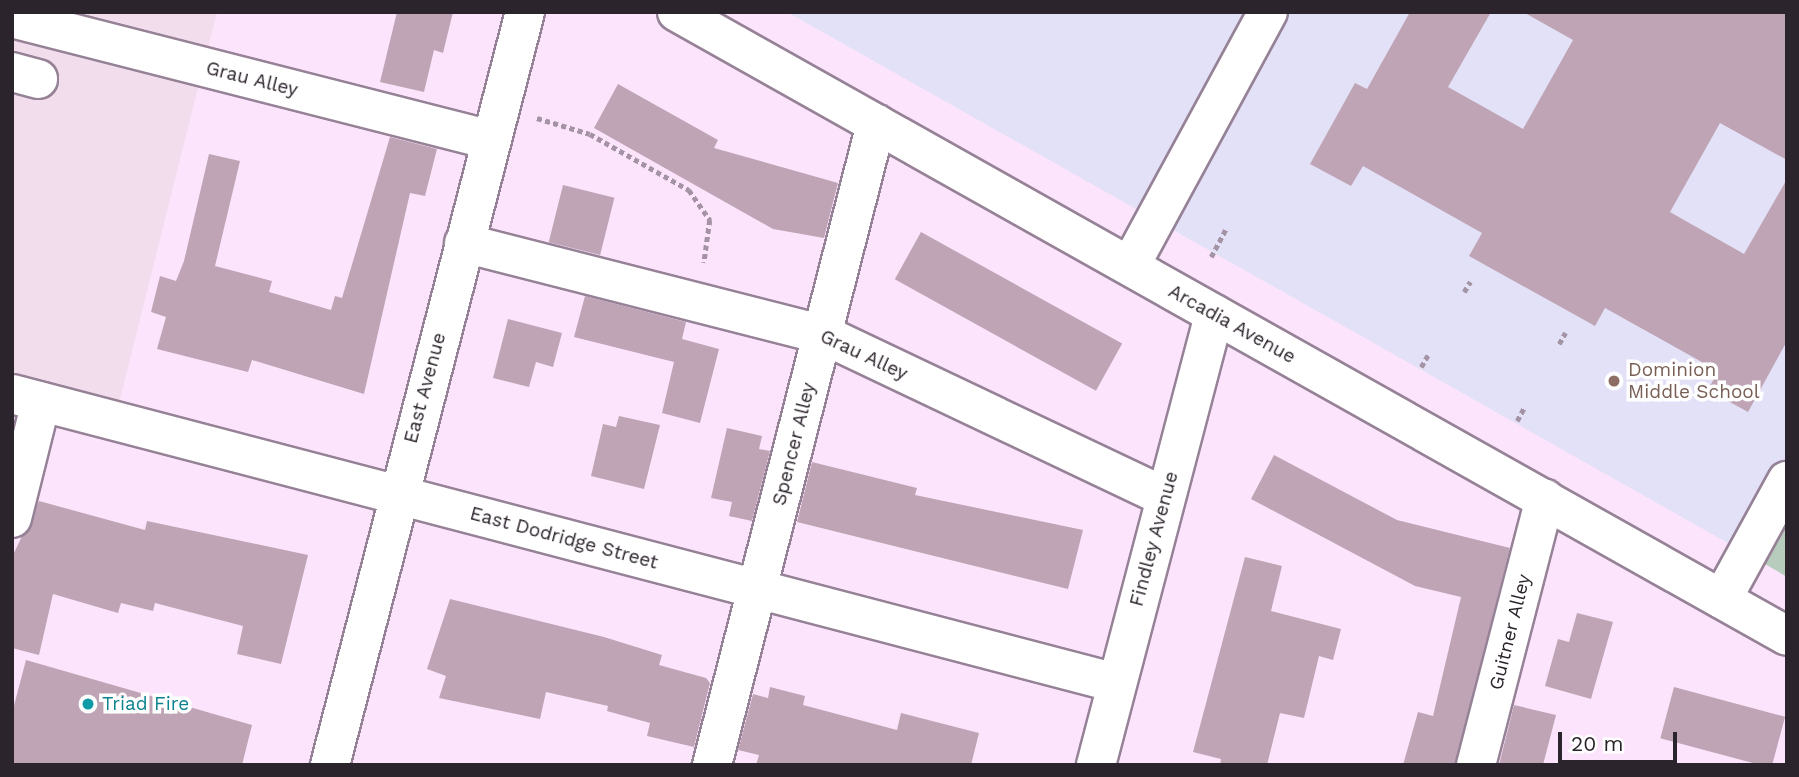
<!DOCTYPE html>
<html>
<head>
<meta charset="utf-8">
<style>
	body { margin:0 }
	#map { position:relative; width:1799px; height:777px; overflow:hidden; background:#fce5fc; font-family:"Work Sans",sans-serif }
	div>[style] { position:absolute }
	.commercial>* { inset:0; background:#f1ddec }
	.education>* { inset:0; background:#e3e1f7 }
	.green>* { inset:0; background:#b8ccbd }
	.building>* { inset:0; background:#bfa4b5; transform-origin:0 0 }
	.path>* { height:4.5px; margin-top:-2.25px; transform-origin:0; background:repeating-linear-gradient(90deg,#a493a4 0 5px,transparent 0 8.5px) }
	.roads { filter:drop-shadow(2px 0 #968296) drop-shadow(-2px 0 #968296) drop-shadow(0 2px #968296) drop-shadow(0 -2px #968296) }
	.minor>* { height:38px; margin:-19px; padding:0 19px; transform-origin:19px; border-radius:19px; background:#fff }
	.dots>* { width:19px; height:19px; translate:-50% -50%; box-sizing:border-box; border:4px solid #fff; border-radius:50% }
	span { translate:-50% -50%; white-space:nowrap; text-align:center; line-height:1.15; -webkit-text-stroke:7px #fff; paint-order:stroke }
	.street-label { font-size:19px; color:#2c242c }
	.education-label { font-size:19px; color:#785e54 }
	.left { translate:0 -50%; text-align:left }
	.culture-label { font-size:19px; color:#0d838f }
	.frame { position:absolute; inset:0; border:14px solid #2c242c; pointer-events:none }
	.scale { position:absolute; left:1558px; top:732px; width:119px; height:32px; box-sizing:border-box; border:4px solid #2c242c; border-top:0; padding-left:9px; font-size:21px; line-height:24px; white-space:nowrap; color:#2c242c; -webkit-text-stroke:5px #fff; paint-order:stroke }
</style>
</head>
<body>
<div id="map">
	<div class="commercial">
		<div style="clip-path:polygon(12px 12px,217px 12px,113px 427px,48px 408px,12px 536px)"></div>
	</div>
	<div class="education">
		<div style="clip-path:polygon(787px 12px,1787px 12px,1787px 523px,1765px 564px)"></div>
	</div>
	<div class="green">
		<div style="clip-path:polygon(1787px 523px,1787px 577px,1765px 564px)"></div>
	</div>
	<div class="building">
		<div style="clip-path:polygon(397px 12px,453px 12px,443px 53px,434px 50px,424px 92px,380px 82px)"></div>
		<div style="clip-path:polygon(1410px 12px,1491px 12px,1448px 87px,1523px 129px,1573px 40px,1523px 12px,1787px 12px,1787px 160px,1720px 123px,1670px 212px,1744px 254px,1787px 179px,1787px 341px,1748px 412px,1708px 390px,1718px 371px,1605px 308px,1595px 326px,1469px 256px,1482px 233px,1363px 166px,1351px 186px,1310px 164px,1355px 83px,1367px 89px)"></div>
		<div style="clip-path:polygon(618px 84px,718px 140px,714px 148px,838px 183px,824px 238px,773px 229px,594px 128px)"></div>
		<div style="clip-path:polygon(390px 137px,437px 149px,425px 196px,410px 193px,364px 394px,252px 360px,248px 372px,157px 349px,166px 317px,151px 312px,160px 276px,176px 281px,184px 261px,209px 154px,240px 161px,215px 266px,272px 281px,269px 292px,331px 310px,335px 296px,342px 298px)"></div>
		<div style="left:563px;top:185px;width:53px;height:59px;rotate:14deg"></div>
		<div style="left:921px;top:232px;width:230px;height:54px;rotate:29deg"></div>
		<div style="clip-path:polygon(585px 296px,686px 322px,682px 339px,719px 349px,700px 423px,662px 413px,674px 362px,574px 337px)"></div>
		<div style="clip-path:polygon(508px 319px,562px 333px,553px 367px,536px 362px,529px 387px,493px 378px)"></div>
		<div style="clip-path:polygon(619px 416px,660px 425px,644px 489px,591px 476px,603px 424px,616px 427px)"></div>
		<div style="clip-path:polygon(727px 428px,762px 436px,759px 449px,770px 451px,752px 521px,729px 516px,732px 502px,711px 498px)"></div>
		<div style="clip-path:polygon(1274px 455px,1397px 520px,1510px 548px,1455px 765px,1403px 765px,1418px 712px,1433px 716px,1461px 597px,1415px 586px,1251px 499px)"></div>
		<div style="clip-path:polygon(812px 462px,917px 488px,915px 495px,1083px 530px,1068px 589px,797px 522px)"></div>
		<div style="clip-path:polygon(39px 501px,145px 530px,147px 521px,308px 555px,281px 664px,237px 654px,243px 626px,155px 603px,153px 611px,121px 603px,118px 613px,53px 594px,39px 655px,12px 648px,12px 557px)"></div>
		<div style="clip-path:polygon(1245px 557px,1282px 566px,1271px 611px,1341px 629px,1333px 660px,1319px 656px,1304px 718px,1280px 713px,1267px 765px,1220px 765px,1221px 759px,1193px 752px)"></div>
		<div style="clip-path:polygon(450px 599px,604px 637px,662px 655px,659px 665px,706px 678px,710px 683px,694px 747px,647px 736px,650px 723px,607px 711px,608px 706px,546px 692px,540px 719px,439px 698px,446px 676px,427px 669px)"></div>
		<div style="clip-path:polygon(1577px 613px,1613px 622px,1591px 699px,1545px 686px,1558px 639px,1569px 642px)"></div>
		<div style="clip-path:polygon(26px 660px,252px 725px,242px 765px,12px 765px,12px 713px)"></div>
		<div style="clip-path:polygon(770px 687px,805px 696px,803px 705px,897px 730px,901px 713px,979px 733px,971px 765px,756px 765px,759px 755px,738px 750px,753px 694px,768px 698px)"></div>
		<div style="left:1674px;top:687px;width:115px;height:53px;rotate:15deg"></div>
		<div style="clip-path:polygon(1514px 705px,1556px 715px,1543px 765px,1499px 765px)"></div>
	</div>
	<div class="path">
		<div style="left:537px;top:118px;width:55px;rotate:16.8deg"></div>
		<div style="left:590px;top:134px;width:114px;rotate:29.5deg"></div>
		<div style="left:689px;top:190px;width:37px;rotate:55deg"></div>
		<div style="left:710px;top:220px;width:43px;rotate:97.9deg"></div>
		<div style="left:1211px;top:257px;width:32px;rotate:-62deg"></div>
		<div style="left:1464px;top:292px;width:12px;rotate:-59deg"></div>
		<div style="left:1559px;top:344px;width:13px;rotate:-61deg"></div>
		<div style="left:1421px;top:367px;width:16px;rotate:-60deg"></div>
		<div style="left:1517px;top:421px;width:15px;rotate:-62deg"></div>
	</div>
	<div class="roads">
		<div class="minor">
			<div style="left:677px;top:12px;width:1273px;rotate:29.34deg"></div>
			<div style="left:12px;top:18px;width:495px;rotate:14.3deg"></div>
			<div style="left:12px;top:72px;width:27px;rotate:15deg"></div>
			<div style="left:464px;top:243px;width:369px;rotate:14.3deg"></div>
			<div style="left:822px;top:334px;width:380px;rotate:25.4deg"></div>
			<div style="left:1130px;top:266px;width:289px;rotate:-61.5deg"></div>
			<div style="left:12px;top:394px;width:1141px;rotate:14.67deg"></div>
			<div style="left:12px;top:518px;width:120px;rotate:-76deg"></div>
			<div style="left:1722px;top:599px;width:135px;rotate:-61.2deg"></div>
			<div style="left:330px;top:765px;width:778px;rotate:-75.48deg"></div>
			<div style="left:712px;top:765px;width:662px;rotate:-75.65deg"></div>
			<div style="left:1096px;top:765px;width:466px;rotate:-75.3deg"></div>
			<div style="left:1476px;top:765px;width:275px;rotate:-75.5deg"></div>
		</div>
	</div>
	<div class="dots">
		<div style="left:1614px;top:381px;background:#8d6e63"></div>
		<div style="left:88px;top:704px;background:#0f9aa8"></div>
	</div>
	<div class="street-label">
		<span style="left:252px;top:79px;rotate:14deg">Grau Alley</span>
		<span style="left:1232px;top:324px;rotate:29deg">Arcadia Avenue</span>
		<span style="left:864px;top:355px;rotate:25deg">Grau Alley</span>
		<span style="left:425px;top:388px;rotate:-75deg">East Avenue</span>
		<span style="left:794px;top:444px;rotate:-76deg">Spencer Alley</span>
		<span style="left:564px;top:538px;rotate:15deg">East Dodridge Street</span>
		<span style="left:1154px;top:539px;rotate:-75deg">Findley Avenue</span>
		<span style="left:1510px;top:632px;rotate:-76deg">Guitner Alley</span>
	</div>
	<div class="education-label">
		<span class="left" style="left:1628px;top:381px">Dominion<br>Middle School</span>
	</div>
	<div class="culture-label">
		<span class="left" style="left:102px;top:704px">Triad Fire</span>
	</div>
	<div class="frame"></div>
	<div class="scale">20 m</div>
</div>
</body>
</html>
